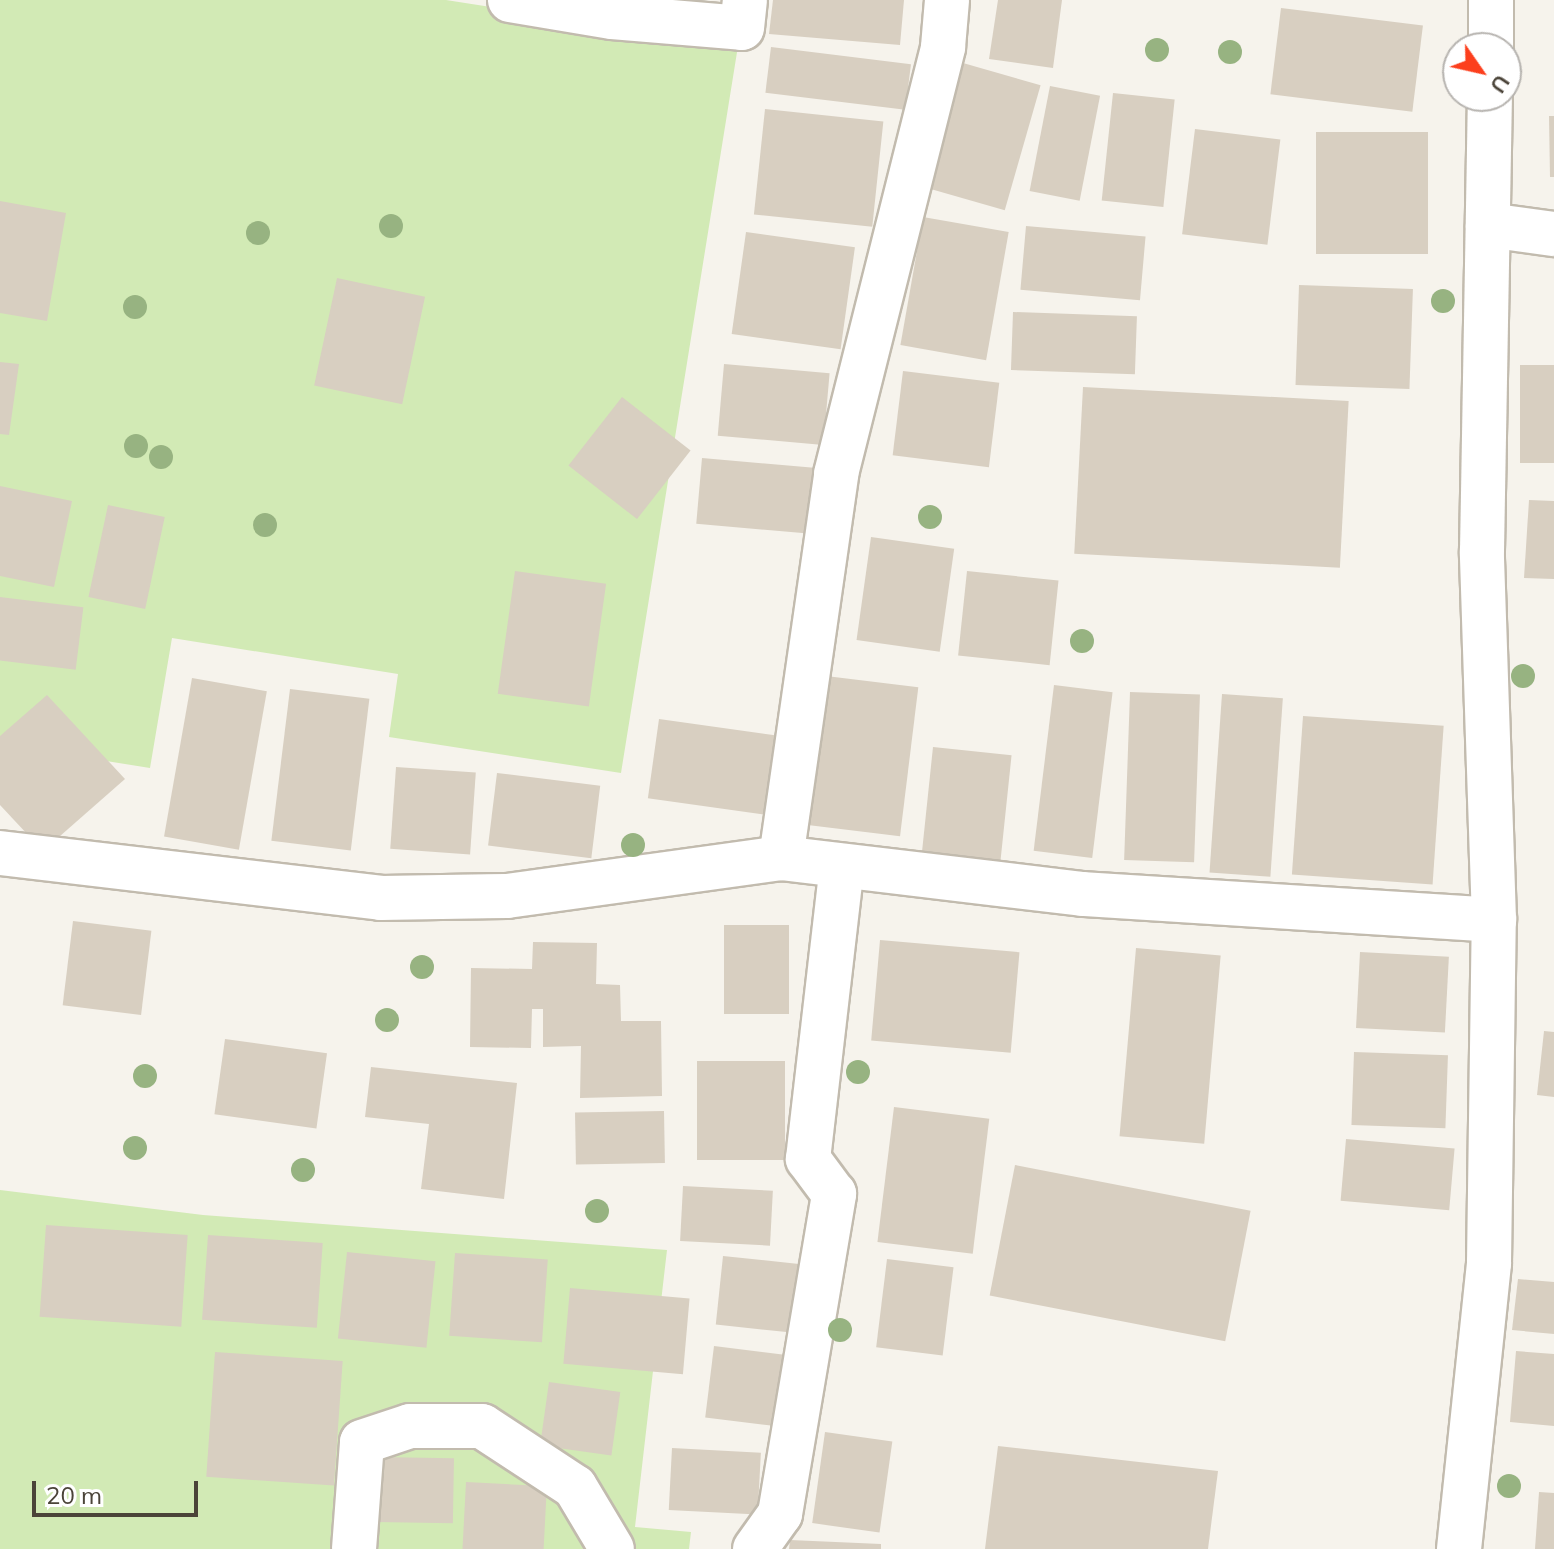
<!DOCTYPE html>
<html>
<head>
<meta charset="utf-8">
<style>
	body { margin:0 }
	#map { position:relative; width:1554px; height:1549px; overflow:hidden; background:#f6f3ec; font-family:Mulish,sans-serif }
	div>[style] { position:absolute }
	.green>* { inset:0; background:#d2eab5 }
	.building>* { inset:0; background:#d8cfc1; transform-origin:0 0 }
	.roads { filter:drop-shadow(2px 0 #c2bbae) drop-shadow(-2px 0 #c2bbae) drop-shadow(0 2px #c2bbae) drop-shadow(0 -2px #c2bbae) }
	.minor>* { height:44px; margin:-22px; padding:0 22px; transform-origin:22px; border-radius:22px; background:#fff }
	.trees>* { width:24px; height:24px; margin:-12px; border-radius:50%; background:#97b381 }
	span { translate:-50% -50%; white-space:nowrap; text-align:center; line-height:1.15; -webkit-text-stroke:6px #fff; paint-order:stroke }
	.north { position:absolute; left:1442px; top:32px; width:80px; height:80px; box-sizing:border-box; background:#fff; border:2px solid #b7b4b0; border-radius:50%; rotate:124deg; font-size:22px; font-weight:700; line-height:32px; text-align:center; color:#4b4439 }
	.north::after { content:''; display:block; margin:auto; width:28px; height:36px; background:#fc3f1d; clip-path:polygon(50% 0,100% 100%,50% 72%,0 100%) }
	.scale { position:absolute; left:32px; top:1481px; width:166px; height:36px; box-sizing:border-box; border:4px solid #4b4439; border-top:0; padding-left:10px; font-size:24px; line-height:28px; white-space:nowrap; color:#4b4439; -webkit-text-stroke:6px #fff; paint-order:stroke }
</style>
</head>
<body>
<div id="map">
	<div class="green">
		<div style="clip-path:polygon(0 0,446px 0,738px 46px,621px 773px,389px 737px,398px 674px,172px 638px,150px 768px,0 744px)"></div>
		<div style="clip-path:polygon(0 1190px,203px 1215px,667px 1250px,635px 1527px,691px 1532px,689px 1549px,0 1549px)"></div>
	</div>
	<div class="building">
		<div style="clip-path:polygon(773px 0,904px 0,900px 45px,769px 34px)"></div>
		<div style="clip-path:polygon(998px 0,1062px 0,1053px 68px,989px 59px)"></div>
		<div style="left:1281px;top:8px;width:143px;height:87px;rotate:7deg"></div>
		<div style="left:771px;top:47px;width:141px;height:46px;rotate:7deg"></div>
		<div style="left:956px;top:61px;width:88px;height:130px;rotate:16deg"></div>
		<div style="left:1050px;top:86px;width:51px;height:107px;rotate:11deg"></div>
		<div style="left:1113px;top:93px;width:62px;height:108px;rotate:6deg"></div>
		<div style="left:765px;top:109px;width:119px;height:106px;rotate:6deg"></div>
		<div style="clip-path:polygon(1549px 116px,1554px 116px,1554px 177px,1550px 177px)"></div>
		<div style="left:1195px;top:129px;width:86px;height:106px;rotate:7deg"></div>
		<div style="left:1428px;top:132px;width:122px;height:112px;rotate:90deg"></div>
		<div style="clip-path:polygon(0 201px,66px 213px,47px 321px,0 313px)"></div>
		<div style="left:923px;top:217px;width:87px;height:130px;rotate:10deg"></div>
		<div style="left:1026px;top:226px;width:120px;height:64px;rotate:5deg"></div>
		<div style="left:746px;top:232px;width:110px;height:103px;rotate:8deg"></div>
		<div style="left:337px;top:278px;width:90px;height:110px;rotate:12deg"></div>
		<div style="left:1299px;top:285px;width:114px;height:100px;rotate:2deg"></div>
		<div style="left:1013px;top:312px;width:124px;height:58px;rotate:2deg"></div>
		<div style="clip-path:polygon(0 362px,19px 364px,9px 435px,0 434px)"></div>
		<div style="left:724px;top:364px;width:106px;height:72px;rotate:5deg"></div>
		<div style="left:1554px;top:365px;width:98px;height:34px;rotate:90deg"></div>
		<div style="left:903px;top:371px;width:97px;height:85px;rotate:7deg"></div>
		<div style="left:1083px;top:387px;width:266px;height:167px;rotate:3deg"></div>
		<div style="left:622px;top:397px;width:87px;height:87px;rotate:38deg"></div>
		<div style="left:702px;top:458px;width:121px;height:66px;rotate:5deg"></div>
		<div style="clip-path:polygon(0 486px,72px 501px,54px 587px,0 576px)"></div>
		<div style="clip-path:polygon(1529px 500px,1554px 501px,1554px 579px,1524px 578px)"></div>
		<div style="left:108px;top:505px;width:58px;height:94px;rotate:12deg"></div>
		<div style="left:871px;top:537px;width:84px;height:104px;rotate:8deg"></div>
		<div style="left:515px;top:571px;width:92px;height:124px;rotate:8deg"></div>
		<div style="left:967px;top:571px;width:92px;height:85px;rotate:6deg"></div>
		<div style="left:0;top:597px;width:84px;height:63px;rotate:7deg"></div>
		<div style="left:826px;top:676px;width:93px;height:150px;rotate:7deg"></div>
		<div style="left:192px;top:678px;width:76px;height:161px;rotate:10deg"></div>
		<div style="left:1054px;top:685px;width:59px;height:167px;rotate:7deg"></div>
		<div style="left:290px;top:689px;width:80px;height:153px;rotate:7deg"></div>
		<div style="left:1130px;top:692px;width:70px;height:168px;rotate:2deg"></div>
		<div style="left:1222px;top:694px;width:61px;height:179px;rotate:4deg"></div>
		<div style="clip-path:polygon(47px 695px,125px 779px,43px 851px,0 805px,0 736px)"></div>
		<div style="left:1303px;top:716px;width:141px;height:159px;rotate:4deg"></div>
		<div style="left:659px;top:719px;width:117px;height:80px;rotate:8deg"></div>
		<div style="left:933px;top:747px;width:79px;height:110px;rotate:6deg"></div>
		<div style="left:396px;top:767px;width:80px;height:82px;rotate:4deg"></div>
		<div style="left:497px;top:773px;width:104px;height:73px;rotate:7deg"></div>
		<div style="left:73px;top:921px;width:79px;height:85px;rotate:7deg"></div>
		<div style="left:724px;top:925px;width:65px;height:89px"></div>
		<div style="left:880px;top:940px;width:140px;height:101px;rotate:5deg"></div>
		<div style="clip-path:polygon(533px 942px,597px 943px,596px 984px,620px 985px,621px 1021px,661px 1021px,662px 1096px,580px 1098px,581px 1046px,543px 1047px,543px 1009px,532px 1009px,531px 1048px,470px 1047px,471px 968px,532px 969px)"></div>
		<div style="left:1136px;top:948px;width:85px;height:189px;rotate:5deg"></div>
		<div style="left:1360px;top:952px;width:89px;height:76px;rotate:3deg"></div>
		<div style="clip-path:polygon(1544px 1031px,1554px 1032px,1554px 1097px,1537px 1095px)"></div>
		<div style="left:225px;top:1039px;width:103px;height:76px;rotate:8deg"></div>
		<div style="left:1354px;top:1052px;width:94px;height:73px;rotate:2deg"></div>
		<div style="left:697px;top:1061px;width:88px;height:99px"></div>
		<div style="clip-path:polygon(371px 1067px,517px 1083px,504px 1199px,421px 1189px,429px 1124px,365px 1117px)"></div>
		<div style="left:894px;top:1107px;width:96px;height:136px;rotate:7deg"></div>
		<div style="left:664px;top:1111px;width:52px;height:89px;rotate:89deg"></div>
		<div style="left:1346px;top:1139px;width:109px;height:62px;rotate:5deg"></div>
		<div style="left:1015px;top:1165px;width:240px;height:133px;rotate:11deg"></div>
		<div style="left:683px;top:1186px;width:90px;height:55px;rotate:3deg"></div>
		<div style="left:46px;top:1225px;width:142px;height:92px;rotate:4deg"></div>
		<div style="left:208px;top:1235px;width:115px;height:85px;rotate:4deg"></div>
		<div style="left:347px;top:1252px;width:89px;height:87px;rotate:6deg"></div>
		<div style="left:455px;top:1253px;width:93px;height:83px;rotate:4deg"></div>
		<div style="left:723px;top:1256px;width:81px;height:69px;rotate:6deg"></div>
		<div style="left:887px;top:1259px;width:67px;height:89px;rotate:7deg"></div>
		<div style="clip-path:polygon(1518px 1279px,1554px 1282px,1554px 1334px,1512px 1330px)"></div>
		<div style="left:570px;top:1288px;width:120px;height:76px;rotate:5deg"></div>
		<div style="left:714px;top:1346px;width:73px;height:72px;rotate:7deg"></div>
		<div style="clip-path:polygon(1516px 1351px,1554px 1354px,1554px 1426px,1510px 1422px)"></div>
		<div style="left:215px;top:1352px;width:128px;height:125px;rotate:4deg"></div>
		<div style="left:549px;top:1382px;width:72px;height:64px;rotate:8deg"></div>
		<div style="left:825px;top:1432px;width:68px;height:92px;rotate:8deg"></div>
		<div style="clip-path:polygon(998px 1446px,1218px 1471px,1208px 1549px,985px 1549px)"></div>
		<div style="left:672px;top:1448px;width:89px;height:62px;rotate:3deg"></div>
		<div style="left:376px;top:1457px;width:78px;height:65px;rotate:1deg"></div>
		<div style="left:466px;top:1482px;width:81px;height:67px;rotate:3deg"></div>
		<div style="clip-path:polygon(1539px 1492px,1554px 1493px,1554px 1549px,1535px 1549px)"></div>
		<div style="clip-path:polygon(790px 1540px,881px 1544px,881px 1549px,789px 1549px)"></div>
	</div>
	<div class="roads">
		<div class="minor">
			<div style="left:510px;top:0;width:103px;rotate:9.5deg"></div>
			<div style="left:612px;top:17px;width:130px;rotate:4.8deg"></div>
			<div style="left:742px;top:28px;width:28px;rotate:-84deg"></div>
			<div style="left:1491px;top:48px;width:48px;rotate:-90deg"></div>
			<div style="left:1488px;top:225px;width:67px;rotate:7.8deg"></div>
			<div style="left:0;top:853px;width:384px;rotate:6.7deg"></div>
			<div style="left:381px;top:898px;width:126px;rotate:-0.9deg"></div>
			<div style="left:507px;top:896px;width:277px;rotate:-7.9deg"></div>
			<div style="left:781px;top:858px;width:304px;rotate:6.8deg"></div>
			<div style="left:1083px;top:894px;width:412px;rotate:3.6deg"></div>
			<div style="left:781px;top:858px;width:388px;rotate:-81.8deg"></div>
			<div style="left:836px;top:474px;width:440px;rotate:-75.9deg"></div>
			<div style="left:943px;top:47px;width:47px;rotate:-85.1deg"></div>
			<div style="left:354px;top:1549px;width:107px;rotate:-85.7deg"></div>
			<div style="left:362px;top:1442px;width:51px;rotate:-18.4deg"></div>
			<div style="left:410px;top:1426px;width:72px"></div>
			<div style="left:482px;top:1426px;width:111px;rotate:33.3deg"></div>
			<div style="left:575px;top:1487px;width:72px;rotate:59.2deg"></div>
			<div style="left:755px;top:1549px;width:43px;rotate:-54.5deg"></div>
			<div style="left:780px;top:1514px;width:325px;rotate:-80.4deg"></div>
			<div style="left:834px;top:1194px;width:44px;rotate:-126.6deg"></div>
			<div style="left:808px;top:1159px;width:295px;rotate:-83.4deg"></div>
			<div style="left:1459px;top:1549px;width:288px;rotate:-84deg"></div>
			<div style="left:1489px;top:1263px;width:343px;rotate:-89.2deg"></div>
			<div style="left:1494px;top:920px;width:369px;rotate:-91.9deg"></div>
			<div style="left:1482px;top:551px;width:455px;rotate:-89deg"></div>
		</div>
	</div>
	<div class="trees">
		<div style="left:1157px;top:50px"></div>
		<div style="left:1230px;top:52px"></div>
		<div style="left:391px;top:226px"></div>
		<div style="left:258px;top:233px"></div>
		<div style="left:1443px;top:301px"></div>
		<div style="left:135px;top:307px"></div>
		<div style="left:136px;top:446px"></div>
		<div style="left:161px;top:457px"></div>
		<div style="left:930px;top:517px"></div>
		<div style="left:265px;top:525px"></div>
		<div style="left:1082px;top:641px"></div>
		<div style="left:1523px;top:676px"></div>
		<div style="left:633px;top:845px"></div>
		<div style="left:422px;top:967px"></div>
		<div style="left:387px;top:1020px"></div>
		<div style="left:858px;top:1072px"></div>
		<div style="left:145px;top:1076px"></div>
		<div style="left:135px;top:1148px"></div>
		<div style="left:303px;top:1170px"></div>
		<div style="left:597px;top:1211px"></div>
		<div style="left:840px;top:1330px"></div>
		<div style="left:1509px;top:1486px"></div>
	</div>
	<div class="north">U</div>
	<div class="scale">20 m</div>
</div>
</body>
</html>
